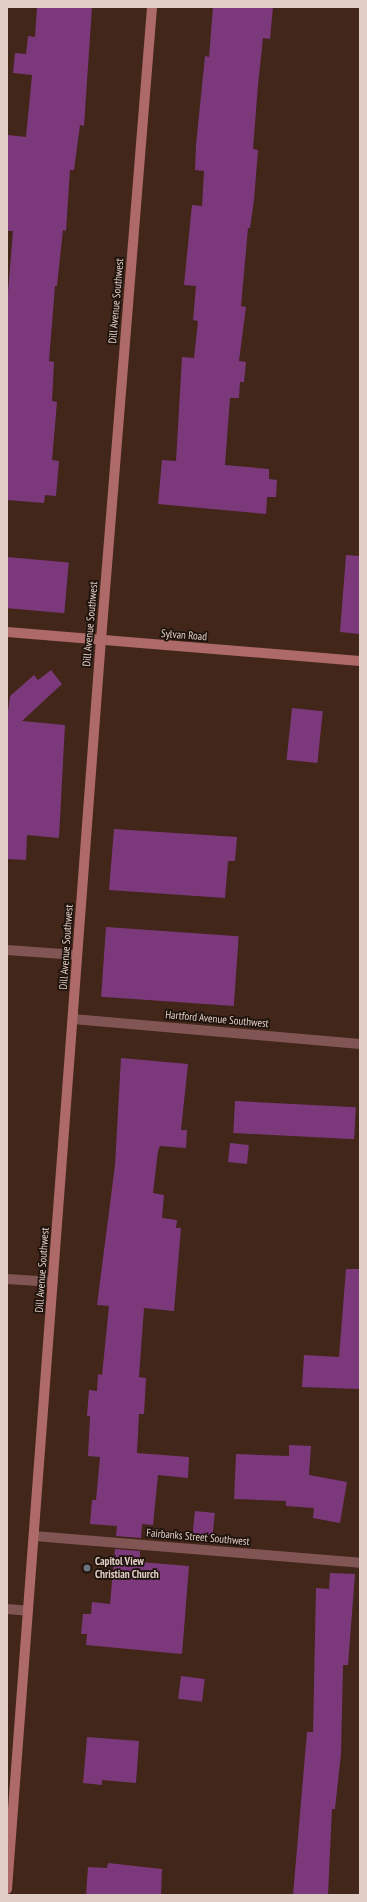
<!DOCTYPE html>
<html>
<head>
<meta charset="utf-8">
<style>
	body { margin:0 }
	#map { position:relative; width:367px; height:1902px; overflow:hidden; background:#412619; font-family:"PT Sans Narrow",sans-serif }
	div>[style] { position:absolute }
	.building>* { inset:0; background:#7b397c; transform-origin:0 0 }
	.minor>* { height:10px; margin:-5px; padding:0 5px; transform-origin:5px; border-radius:5px; background:#805553 }
	.secondary>* { height:10px; margin:-5px; padding:0 5px; transform-origin:5px; border-radius:5px; background:#ad6a68 }
	.dots>* { width:11px; height:11px; translate:-50% -50%; box-sizing:border-box; border:2px solid #1f130d; border-radius:50% }
	span { translate:-50% -50%; white-space:nowrap; text-align:center; line-height:1.15; -webkit-text-stroke:3.5px #1f130d; paint-order:stroke }
	.street-label { font-size:11px; color:#e1cfc7 }
	.poi-label { font-size:11px; color:#e1cfc7; font-weight:700 }
	.left { translate:0 -50%; text-align:left }
	.frame { position:absolute; inset:0; border:8px solid #e1cfc7; pointer-events:none }
</style>
</head>
<body>
<div id="map">
	<div class="building">
		<div style="clip-path:polygon(37px 7px,92px 7px,84px 126px,80px 125px,74px 170px,70px 170px,66px 231px,63px 230px,57px 286px,55px 286px,49px 361px,54px 362px,52px 401px,57px 402px,52px 460px,59px 461px,56px 496px,45px 495px,44px 503px,7px 500px,7px 304px,13px 231px,7px 231px,7px 144px,8px 135px,26px 137px,32px 75px,13px 73px,15px 53px,26px 54px,28px 36px,35px 37px)"></div>
		<div style="clip-path:polygon(213px 7px,273px 7px,270px 39px,263px 38px,258px 85px,253px 149px,258px 150px,254px 200px,250px 228px,248px 228px,241px 306px,246px 307px,239px 361px,246px 362px,244px 382px,240px 382px,239px 398px,230px 398px,225px 465px,269px 469px,269px 479px,277px 480px,276px 497px,267px 497px,266px 514px,158px 504px,162px 460px,176px 461px,182px 357px,194px 358px,198px 321px,193px 320px,196px 286px,184px 285px,192px 205px,202px 206px,204px 171px,195px 170px,196px 145px,205px 56px,209px 57px)"></div>
		<div style="clip-path:polygon(346px 555px,360px 556px,360px 634px,340px 632px)"></div>
		<div style="left:7px;top:557px;width:62px;height:51px;rotate:5deg"></div>
		<div style="clip-path:polygon(51px 670px,62px 684px,22px 721px,65px 725px,59px 838px,27px 835px,26px 860px,7px 859px,7px 719px,10px 696px,34px 675px,38px 680px)"></div>
		<div style="left:292px;top:708px;width:31px;height:52px;rotate:6deg"></div>
		<div style="clip-path:polygon(114px 829px,237px 837px,235px 861px,228px 861px,225px 898px,109px 890px)"></div>
		<div style="left:106px;top:927px;width:133px;height:70px;rotate:4deg"></div>
		<div style="clip-path:polygon(121px 1058px,188px 1064px,181px 1130px,187px 1130px,186px 1148px,160px 1146px,158px 1151px,153px 1193px,164px 1195px,162px 1218px,177px 1220px,176px 1228px,181px 1228px,174px 1311px,144px 1308px,139px 1377px,146px 1378px,144px 1414px,139px 1414px,137px 1453px,189px 1457px,188px 1478px,158px 1475px,153px 1525px,142px 1524px,141px 1538px,116px 1536px,117px 1526px,90px 1524px,92px 1500px,96px 1500px,100px 1457px,88px 1456px,90px 1416px,87px 1416px,89px 1390px,97px 1391px,98px 1374px,102px 1375px,109px 1306px,97px 1305px,115px 1165px)"></div>
		<div style="left:235px;top:1101px;width:121px;height:32px;rotate:3deg"></div>
		<div style="left:230px;top:1143px;width:19px;height:19px;rotate:6deg"></div>
		<div style="clip-path:polygon(346px 1269px,360px 1269px,360px 1389px,302px 1387px,304px 1355px,339px 1357px)"></div>
		<div style="clip-path:polygon(289px 1445px,311px 1446px,309px 1475px,347px 1482px,340px 1523px,313px 1518px,314px 1508px,286px 1506px,286px 1501px,234px 1499px,236px 1454px,289px 1456px)"></div>
		<div style="left:195px;top:1511px;width:20px;height:24px;rotate:6deg"></div>
		<div style="clip-path:polygon(115px 1549px,140px 1551px,140px 1562px,189px 1566px,182px 1654px,86px 1645px,87px 1634px,81px 1634px,83px 1614px,91px 1614px,92px 1602px,110px 1604px)"></div>
		<div style="clip-path:polygon(330px 1573px,355px 1574px,348px 1665px,343px 1665px,341px 1754px,335px 1809px,332px 1809px,328px 1895px,293px 1895px,307px 1732px,313px 1732px,316px 1588px,329px 1589px)"></div>
		<div style="left:181px;top:1676px;width:24px;height:23px;rotate:7deg"></div>
		<div style="clip-path:polygon(87px 1737px,139px 1741px,136px 1783px,102px 1780px,102px 1785px,83px 1783px)"></div>
		<div style="clip-path:polygon(108px 1863px,162px 1869px,161px 1895px,86px 1895px,88px 1867px,107px 1868px)"></div>
	</div>
	<div class="minor">
		<div style="left:7px;top:950px;width:70px;rotate:4.1deg"></div>
		<div style="left:73px;top:1019px;width:288px;rotate:5deg"></div>
		<div style="left:7px;top:1279px;width:46px;rotate:3.7deg"></div>
		<div style="left:34px;top:1536px;width:327px;rotate:4.7deg"></div>
		<div style="left:7px;top:1609px;width:21px;rotate:5deg"></div>
	</div>
	<div class="secondary">
		<div style="left:7px;top:632px;width:354px;rotate:4.7deg"></div>
		<div style="left:7px;top:1889px;width:1253px;rotate:-85.7deg"></div>
		<div style="left:101px;top:640px;width:635px;rotate:-85.39deg"></div>
	</div>
	<div class="dots">
		<div style="left:87px;top:1568px;background:#6b7280"></div>
	</div>
	<div class="street-label">
		<span style="left:116px;top:301px;rotate:-85deg">Dill Avenue Southwest</span>
		<span style="left:90px;top:624px;rotate:-85deg">Dill Avenue Southwest</span>
		<span style="left:184px;top:635px;rotate:4deg">Sylvan Road</span>
		<span style="left:66px;top:947px;rotate:-86deg">Dill Avenue Southwest</span>
		<span style="left:217px;top:1019px;rotate:5deg">Hartford Avenue Southwest</span>
		<span style="left:42px;top:1270px;rotate:-86deg">Dill Avenue Southwest</span>
		<span style="left:198px;top:1537px;rotate:5deg">Fairbanks Street Southwest</span>
	</div>
	<div class="poi-label">
		<span class="left" style="left:95px;top:1568px">Capitol View<br>Christian Church</span>
	</div>
	<div class="frame"></div>
</div>
</body>
</html>
